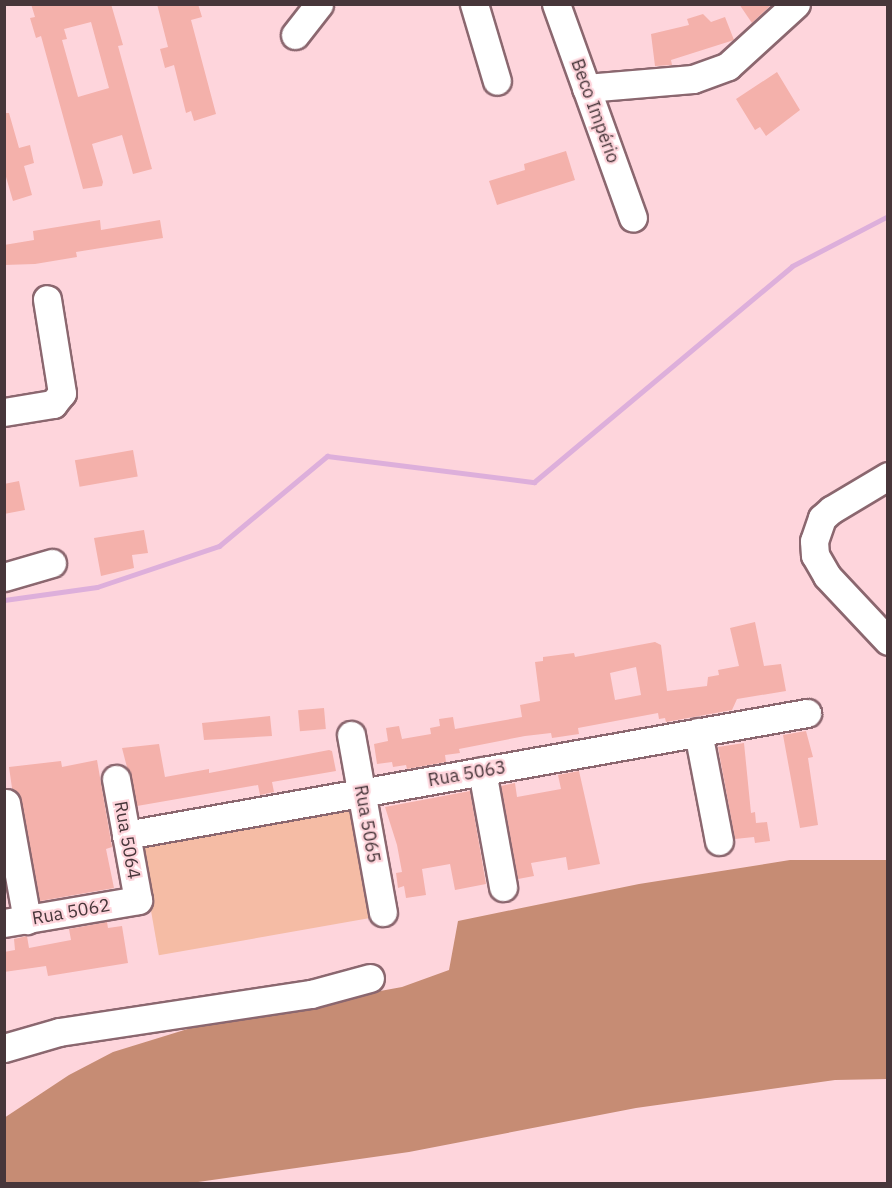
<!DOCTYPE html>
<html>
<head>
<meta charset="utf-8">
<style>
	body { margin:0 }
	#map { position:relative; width:892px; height:1188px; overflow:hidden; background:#fed5dc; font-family:"IBM Plex Sans",sans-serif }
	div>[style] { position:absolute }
	.green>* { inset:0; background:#f5bca5; transform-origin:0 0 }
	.forest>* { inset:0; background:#c68c74 }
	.stream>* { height:5px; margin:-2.5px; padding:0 2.5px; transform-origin:2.5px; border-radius:2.5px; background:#ddafdb }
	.building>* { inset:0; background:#f4b1ab; transform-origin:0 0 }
	.roads { filter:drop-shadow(2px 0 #8b676f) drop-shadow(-2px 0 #8b676f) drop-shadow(0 2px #8b676f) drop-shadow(0 -2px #8b676f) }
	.minor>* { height:27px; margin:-13.5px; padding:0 13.5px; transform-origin:13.5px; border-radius:13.5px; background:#fff }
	span { translate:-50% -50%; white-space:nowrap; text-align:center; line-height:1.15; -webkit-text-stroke:4.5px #fed5dc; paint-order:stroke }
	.street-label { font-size:18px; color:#47363a }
	.frame { position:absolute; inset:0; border:6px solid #47363a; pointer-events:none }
</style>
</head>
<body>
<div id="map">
	<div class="green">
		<div style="left:349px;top:807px;width:113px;height:213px;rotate:80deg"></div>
	</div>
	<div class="forest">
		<div style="clip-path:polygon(790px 860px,887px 860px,887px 1079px,835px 1080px,636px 1108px,409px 1152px,184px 1184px,5px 1183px,4px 1118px,69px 1075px,113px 1052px,207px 1023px,402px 987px,449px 970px,458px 921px,639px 884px)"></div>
	</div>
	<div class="stream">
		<div style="left:4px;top:600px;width:94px;rotate:-8deg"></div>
		<div style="left:97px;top:587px;width:129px;rotate:-18.6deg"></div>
		<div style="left:219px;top:546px;width:141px;rotate:-39.8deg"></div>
		<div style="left:327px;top:456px;width:209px;rotate:7.2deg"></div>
		<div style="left:534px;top:482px;width:336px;rotate:-39.9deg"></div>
		<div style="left:792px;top:266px;width:108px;rotate:-27.5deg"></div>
	</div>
	<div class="building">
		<div style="clip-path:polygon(evenodd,31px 4px,111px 4px,123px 45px,118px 46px,152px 169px,133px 174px,122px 135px,92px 144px,103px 182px,102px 186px,83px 189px,41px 36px,36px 38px,30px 18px,35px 17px,31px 4px,91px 22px,109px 88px,78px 97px,62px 40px,67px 39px,64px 29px,91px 22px)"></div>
		<div style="clip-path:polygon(157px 4px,198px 4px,202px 17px,191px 20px,216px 114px,194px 121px,191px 111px,186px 113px,174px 65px,165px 68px,160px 49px,168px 47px)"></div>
		<div style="clip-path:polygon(739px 4px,772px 4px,752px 23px)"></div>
		<div style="clip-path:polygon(703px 14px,711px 22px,725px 17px,734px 40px,671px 60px,672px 65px,655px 66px,651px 34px,689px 25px,687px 19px)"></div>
		<div style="clip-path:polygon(777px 72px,800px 110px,766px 136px,760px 127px,755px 130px,736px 99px)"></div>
		<div style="clip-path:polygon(4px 113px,9px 113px,19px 148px,30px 145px,34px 163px,24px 166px,32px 195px,13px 201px,4px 170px)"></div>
		<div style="clip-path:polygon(566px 151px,575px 180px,497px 205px,489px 181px,525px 170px,524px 164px)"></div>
		<div style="clip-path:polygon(100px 220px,101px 230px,160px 220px,163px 238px,76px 252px,77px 257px,35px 264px,4px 265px,4px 245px,34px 240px,33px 231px)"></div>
		<div style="left:133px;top:450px;width:27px;height:59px;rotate:80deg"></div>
		<div style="clip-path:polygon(19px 481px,25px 510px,4px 514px,4px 484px)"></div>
		<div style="clip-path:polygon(144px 530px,148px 553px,132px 555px,134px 568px,101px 576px,94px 538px)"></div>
		<div style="clip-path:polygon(evenodd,755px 622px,764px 666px,781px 664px,786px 691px,737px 699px,732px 710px,666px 722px,665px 718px,659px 719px,658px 713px,578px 728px,579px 734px,552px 738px,551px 733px,525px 736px,459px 749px,460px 753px,445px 755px,446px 762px,407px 769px,406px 765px,393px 767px,392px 762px,377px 764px,374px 744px,388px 741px,386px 728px,399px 726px,402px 739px,431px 734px,430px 728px,440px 726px,439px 719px,453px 717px,455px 729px,522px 717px,520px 705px,540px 701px,535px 662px,543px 661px,543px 657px,574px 653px,575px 657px,655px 642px,661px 645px,667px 691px,707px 686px,708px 677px,719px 675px,718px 670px,739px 666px,730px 628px,755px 622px,636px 667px,641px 695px,615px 700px,610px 673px,636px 667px)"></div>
		<div style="left:324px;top:708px;width:21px;height:26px;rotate:85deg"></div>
		<div style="clip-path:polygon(270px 716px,272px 736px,204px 740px,202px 723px)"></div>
		<div style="clip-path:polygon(806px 731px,813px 757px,808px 758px,818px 825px,800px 828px,783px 735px)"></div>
		<div style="clip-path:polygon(744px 743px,751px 813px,755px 812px,756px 823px,767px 822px,770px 841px,755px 843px,754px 837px,735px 839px,718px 747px)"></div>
		<div style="clip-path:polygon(159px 744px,165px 777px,209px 769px,209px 773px,329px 750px,332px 751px,336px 771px,272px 782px,274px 792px,260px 795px,258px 785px,137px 806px,122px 748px)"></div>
		<div style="clip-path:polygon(97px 760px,112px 847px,106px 849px,114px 888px,40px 901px,21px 800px,12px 788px,9px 767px,61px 761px,62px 767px)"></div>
		<div style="clip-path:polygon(579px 771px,600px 864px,568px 870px,566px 857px,531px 863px,534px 876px,518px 879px,501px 786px,515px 783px,517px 797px,561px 789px,558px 775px)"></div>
		<div style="clip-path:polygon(470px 791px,486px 884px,455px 890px,450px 864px,422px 869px,426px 895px,406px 898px,404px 886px,398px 888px,396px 873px,402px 872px,397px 845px,385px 807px)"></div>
		<div style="clip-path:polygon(107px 922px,108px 928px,122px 926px,128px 963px,48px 976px,46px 966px,4px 972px,4px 952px,15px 950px,14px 939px,27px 936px,29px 948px,71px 940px,69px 929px)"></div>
	</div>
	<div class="roads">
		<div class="minor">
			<div style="left:474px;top:4px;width:80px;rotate:73.4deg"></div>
			<div style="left:556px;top:4px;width:227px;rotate:70.2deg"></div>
			<div style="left:295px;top:35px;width:39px;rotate:-52deg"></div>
			<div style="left:586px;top:88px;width:107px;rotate:-4.8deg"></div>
			<div style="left:693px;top:79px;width:37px;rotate:-20deg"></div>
			<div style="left:728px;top:66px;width:92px;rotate:-42.4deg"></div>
			<div style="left:4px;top:412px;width:50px;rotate:-9.3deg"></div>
			<div style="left:53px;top:404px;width:14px;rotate:-51deg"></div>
			<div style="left:62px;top:393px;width:95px;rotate:-99.1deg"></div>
			<div style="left:888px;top:476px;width:66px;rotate:149.2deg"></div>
			<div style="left:831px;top:510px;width:12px;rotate:138deg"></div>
			<div style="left:822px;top:518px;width:24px;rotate:109deg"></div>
			<div style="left:814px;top:541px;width:14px;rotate:86deg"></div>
			<div style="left:815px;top:555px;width:24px;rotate:60deg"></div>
			<div style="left:827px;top:576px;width:89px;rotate:46.8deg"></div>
			<div style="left:4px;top:577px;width:50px;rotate:-16.3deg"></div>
			<div style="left:698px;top:732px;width:111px;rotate:79.1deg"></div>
			<div style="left:351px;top:735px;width:180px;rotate:79.8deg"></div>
			<div style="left:482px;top:771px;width:118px;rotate:79.7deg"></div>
			<div style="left:6px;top:803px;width:119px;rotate:79.8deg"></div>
			<div style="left:126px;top:835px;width:692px;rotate:-10.16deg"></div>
			<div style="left:4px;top:923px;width:136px;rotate:-9.7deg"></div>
			<div style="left:138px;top:900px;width:123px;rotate:-100.3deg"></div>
			<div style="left:4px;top:1048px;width:57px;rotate:-16.2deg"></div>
			<div style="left:59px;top:1032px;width:255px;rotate:-8.6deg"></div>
			<div style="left:311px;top:994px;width:61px;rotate:-15.2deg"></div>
		</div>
	</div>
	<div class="street-label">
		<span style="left:595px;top:111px;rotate:70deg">Beco Império</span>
		<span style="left:467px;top:774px;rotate:-10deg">Rua 5063</span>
		<span style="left:367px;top:824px;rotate:80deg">Rua 5065</span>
		<span style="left:127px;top:840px;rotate:80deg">Rua 5064</span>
		<span style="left:71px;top:912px;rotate:-10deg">Rua 5062</span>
	</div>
	<div class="frame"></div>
</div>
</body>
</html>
